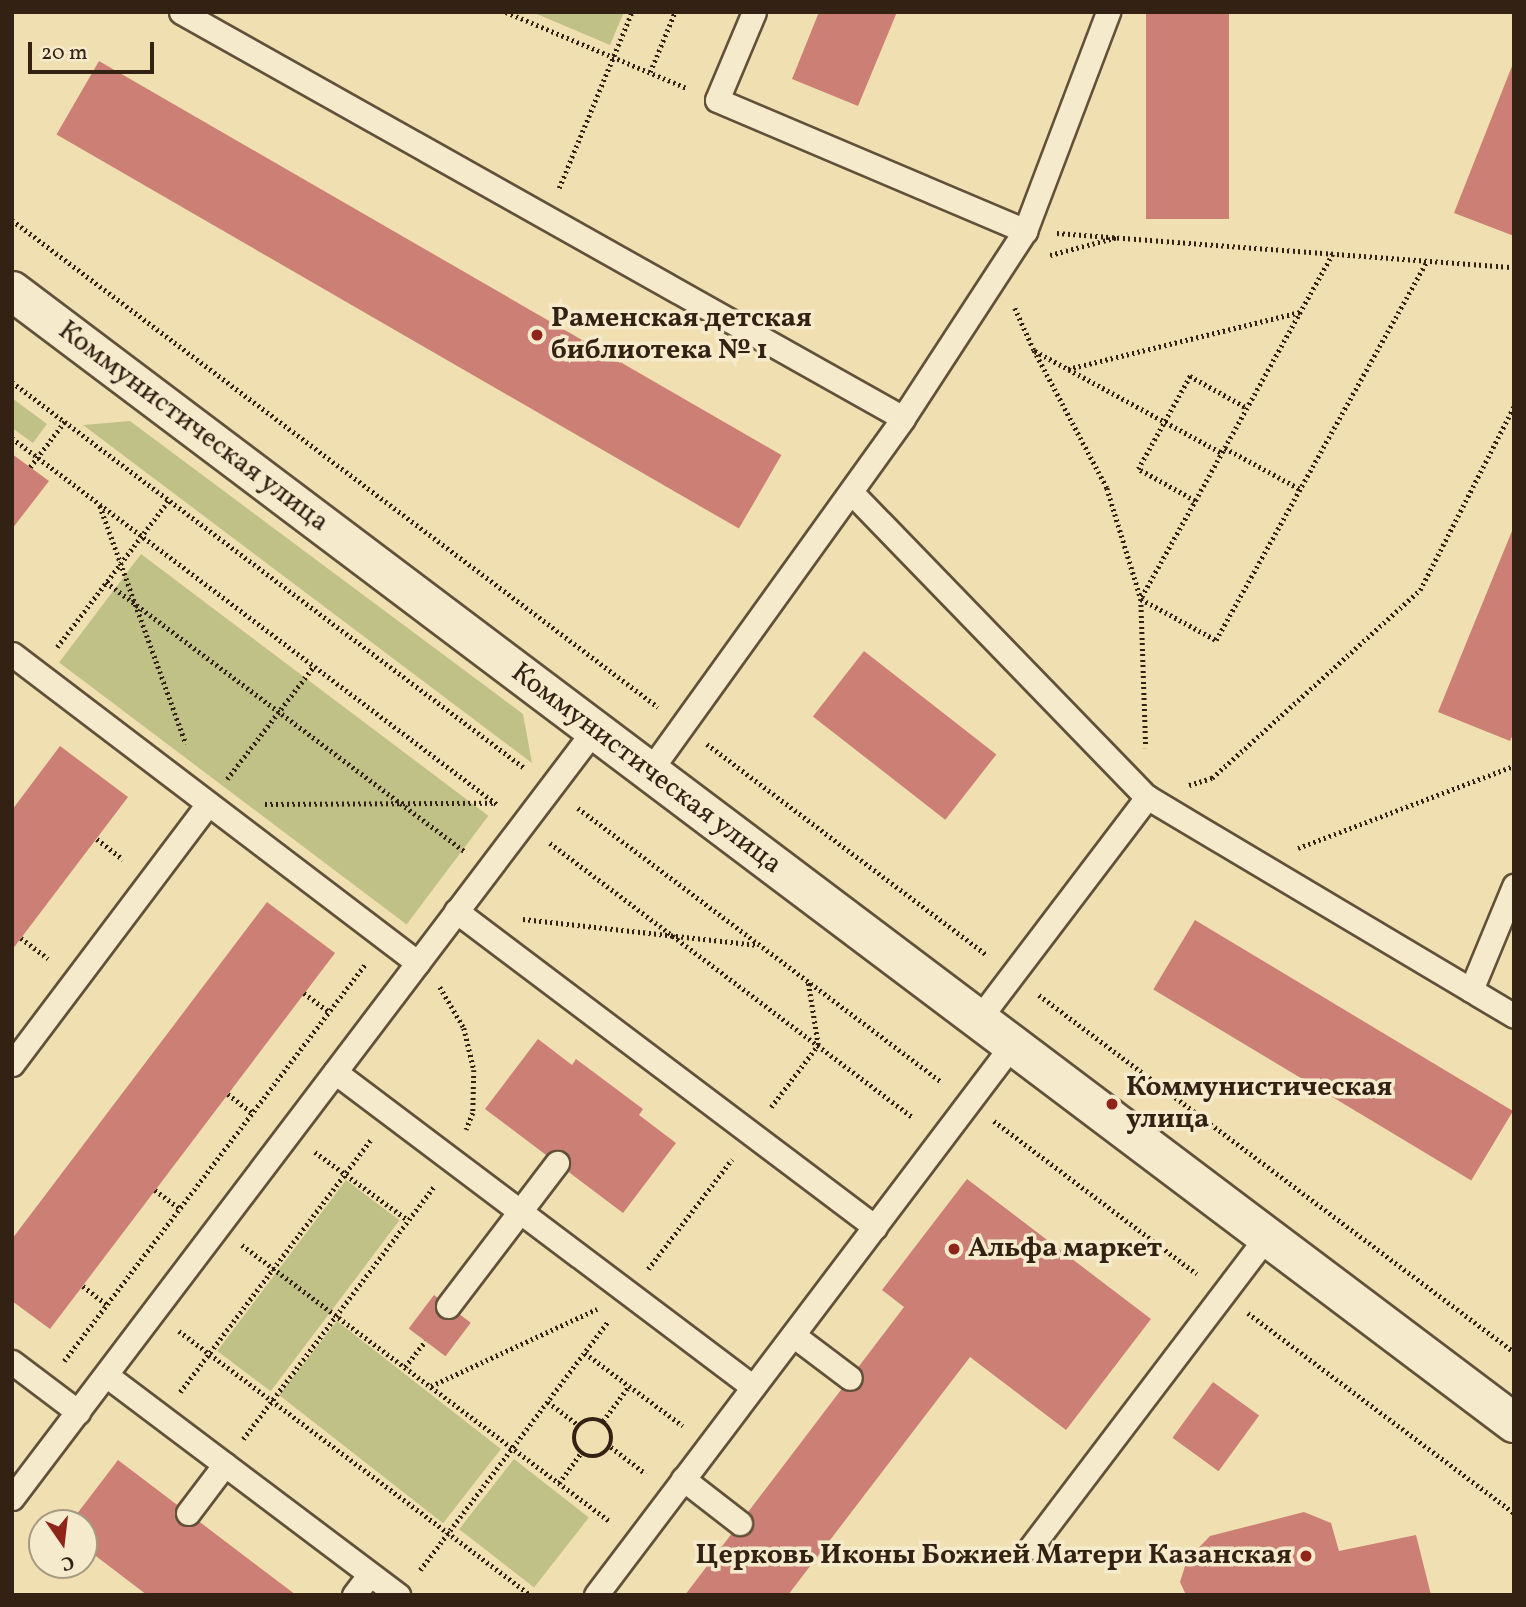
<!DOCTYPE html>
<html>
<head>
<meta charset="utf-8">
<style>
	body { margin:0 }
	#map { position:relative; width:1526px; height:1607px; overflow:hidden; background:#f0e0b1; font-family:Vollkorn,serif }
	div>[style] { position:absolute }
	.green>* { inset:0; background:#c0c187; transform-origin:0 0 }
	.building>* { inset:0; background:#cc7f74; transform-origin:0 0 }
	.path>* { height:4.5px; margin-top:-2.25px; transform-origin:0; background:repeating-linear-gradient(90deg,#332113 0 2px,transparent 0 5.5px) }
	.path>.ring { margin:-2.25px; padding:0; box-sizing:content-box; background:none; border:4.5px solid #332113; border-radius:50% }
	.roads { filter:drop-shadow(2px 0 #62513a) drop-shadow(-2px 0 #62513a) drop-shadow(0 2px #62513a) drop-shadow(0 -2px #62513a) }
	.lane>* { height:23px; margin:-11.5px; padding:0 11.5px; transform-origin:11.5px; border-radius:11.5px; background:#f5ebcc }
	.secondary>* { height:38px; margin:-19px; padding:0 19px; transform-origin:19px; border-radius:19px; background:#f5ebcc }
	.dots>* { width:19px; height:19px; translate:-50% -50%; box-sizing:border-box; border:4px solid #f5ebcc; border-radius:50% }
	span { translate:-50% -50%; white-space:nowrap; text-align:center; line-height:1.15; -webkit-text-stroke:7px #f5ebcc; paint-order:stroke }
	.poi-label { font-size:28px; color:#332113; font-weight:700 }
	.left { translate:0 -50%; text-align:left }
	.right { translate:-100% -50%; text-align:right }
	.street-label { font-size:28px; color:#332113 }
	.frame { position:absolute; inset:0; border:14px solid #332113; pointer-events:none }
	.north { position:absolute; left:28px; top:1509px; width:70px; height:70px; box-sizing:border-box; background:#f5ebcc; border:2px solid #a79a82; border-radius:50%; rotate:166deg; font-size:19px; font-weight:700; line-height:28px; text-align:center; color:#332113 }
	.north::after { content:''; display:block; margin:auto; width:24px; height:32px; background:#8f2418; clip-path:polygon(50% 0,100% 100%,50% 72%,0 100%) }
	.scale { position:absolute; left:28px; top:42px; width:126px; height:32px; box-sizing:border-box; border:4px solid #332113; border-top:0; padding-left:9px; font-size:21px; line-height:24px; white-space:nowrap; color:#332113; -webkit-text-stroke:5px #f5ebcc; paint-order:stroke }
</style>
</head>
<body>
<div id="map">
	<div class="green">
		<div style="clip-path:polygon(532px 12px,624px 12px,610px 45px)"></div>
		<div style="clip-path:polygon(12px 398px,47px 424px,33px 443px,12px 428px)"></div>
		<div style="clip-path:polygon(130px 421px,523px 714px,532px 763px,83px 425px)"></div>
		<div style="left:141px;top:554px;width:435px;height:136px;rotate:37deg"></div>
		<div style="left:346px;top:1180px;width:67px;height:214px;rotate:37deg"></div>
		<div style="left:337px;top:1321px;width:208px;height:94px;rotate:38deg"></div>
		<div style="left:514px;top:1459px;width:95px;height:89px;rotate:38deg"></div>
	</div>
	<div class="building">
		<div style="clip-path:polygon(819px 12px,897px 12px,858px 106px,792px 79px)"></div>
		<div style="left:1146px;top:12px;width:83px;height:207px"></div>
		<div style="left:99px;top:61px;width:788px;height:85px;rotate:30deg"></div>
		<div style="clip-path:polygon(1514px 61px,1514px 236px,1454px 213px)"></div>
		<div style="clip-path:polygon(12px 454px,49px 481px,12px 529px)"></div>
		<div style="clip-path:polygon(1514px 526px,1514px 732px,1510px 741px,1438px 712px)"></div>
		<div style="left:864px;top:651px;width:168px;height:83px;rotate:38deg"></div>
		<div style="clip-path:polygon(60px 746px,128px 797px,12px 950px,12px 810px)"></div>
		<div style="clip-path:polygon(267px 902px,335px 953px,50px 1329px,12px 1301px,12px 1239px)"></div>
		<div style="left:1195px;top:920px;width:371px;height:81px;rotate:31deg"></div>
		<div style="clip-path:polygon(538px 1039px,572px 1065px,576px 1059px,643px 1109px,639px 1115px,676px 1143px,623px 1213px,485px 1109px)"></div>
		<div style="clip-path:polygon(967px 1179px,1151px 1319px,1066px 1430px,970px 1357px,788px 1595px,685px 1595px,904px 1307px,882px 1290px)"></div>
		<div style="left:434px;top:1295px;width:46px;height:42px;rotate:37deg"></div>
		<div style="left:1213px;top:1382px;width:57px;height:69px;rotate:36deg"></div>
		<div style="clip-path:polygon(118px 1460px,296px 1595px,147px 1595px,84px 1547px,84px 1523px,70px 1523px)"></div>
		<div style="clip-path:polygon(1304px 1512px,1331px 1523px,1339px 1551px,1416px 1535px,1431px 1595px,1186px 1595px,1180px 1582px,1187px 1560px,1210px 1536px)"></div>
	</div>
	<div class="path">
		<div style="left:506px;top:12px;width:196px;rotate:22.8deg"></div>
		<div style="left:650px;top:72px;width:65px;rotate:-67.4deg"></div>
		<div style="left:559px;top:188px;width:191px;rotate:-67.5deg"></div>
		<div style="left:12px;top:220px;width:809px;rotate:37.01deg"></div>
		<div style="left:1057px;top:233px;width:458px;rotate:4.3deg"></div>
		<div style="left:1333px;top:254px;width:395px;rotate:119.1deg"></div>
		<div style="left:1141px;top:599px;width:85px;rotate:28.7deg"></div>
		<div style="left:1216px;top:640px;width:434px;rotate:-60.9deg"></div>
		<div style="left:1050px;top:255px;width:70px;rotate:-14.8deg"></div>
		<div style="left:1015px;top:308px;width:46px;rotate:65.7deg"></div>
		<div style="left:1034px;top:350px;width:156px;rotate:62.1deg"></div>
		<div style="left:1107px;top:488px;width:116px;rotate:73deg"></div>
		<div style="left:1141px;top:599px;width:149px;rotate:88.1deg"></div>
		<div style="left:1035px;top:351px;width:213px;rotate:28.6deg"></div>
		<div style="left:1068px;top:369px;width:239px;rotate:-13.8deg"></div>
		<div style="left:12px;top:382px;width:643px;rotate:36.98deg"></div>
		<div style="left:12px;top:438px;width:609px;rotate:37.06deg"></div>
		<div style="left:1225px;top:448px;width:85px;rotate:28.7deg"></div>
		<div style="left:30px;top:467px;width:58px;rotate:-52.7deg"></div>
		<div style="left:1195px;top:501px;width:65px;rotate:-150.7deg"></div>
		<div style="left:1138px;top:469px;width:107px;rotate:-60.8deg"></div>
		<div style="left:1190px;top:376px;width:65px;rotate:29.3deg"></div>
		<div style="left:100px;top:506px;width:253px;rotate:70.1deg"></div>
		<div style="left:106px;top:582px;width:448px;rotate:36.9deg"></div>
		<div style="left:57px;top:647px;width:185px;rotate:-52.7deg"></div>
		<div style="left:707px;top:744px;width:352px;rotate:37deg"></div>
		<div style="left:227px;top:779px;width:143px;rotate:-52.4deg"></div>
		<div style="left:1189px;top:785px;width:24px;rotate:-17deg"></div>
		<div style="left:1212px;top:778px;width:280px;rotate:-42.1deg"></div>
		<div style="left:1420px;top:590px;width:207px;rotate:-62.9deg"></div>
		<div style="left:265px;top:804px;width:229px;rotate:-0.3deg"></div>
		<div style="left:578px;top:808px;width:456px;rotate:37deg"></div>
		<div style="left:97px;top:839px;width:33px;rotate:38deg"></div>
		<div style="left:550px;top:843px;width:456px;rotate:37.1deg"></div>
		<div style="left:1298px;top:848px;width:231px;rotate:-20.8deg"></div>
		<div style="left:523px;top:919px;width:236px;rotate:6.3deg"></div>
		<div style="left:21px;top:938px;width:34px;rotate:37deg"></div>
		<div style="left:440px;top:987px;width:48px;rotate:59.7deg"></div>
		<div style="left:464px;top:1028px;width:43px;rotate:76.6deg"></div>
		<div style="left:474px;top:1070px;width:43px;rotate:91.3deg"></div>
		<div style="left:473px;top:1113px;width:18px;rotate:112deg"></div>
		<div style="left:304px;top:993px;width:31px;rotate:37deg"></div>
		<div style="left:1039px;top:995px;width:594px;rotate:36.93deg"></div>
		<div style="left:228px;top:1094px;width:31px;rotate:38deg"></div>
		<div style="left:771px;top:1107px;width:78px;rotate:-52.8deg"></div>
		<div style="left:818px;top:1045px;width:64px;rotate:-99deg"></div>
		<div style="left:994px;top:1121px;width:254px;rotate:37deg"></div>
		<div style="left:315px;top:1152px;width:115px;rotate:36.2deg"></div>
		<div style="left:155px;top:1190px;width:31px;rotate:37deg"></div>
		<div style="left:242px;top:1245px;width:460px;rotate:36.9deg"></div>
		<div style="left:648px;top:1269px;width:138px;rotate:-52.6deg"></div>
		<div style="left:83px;top:1286px;width:31px;rotate:38deg"></div>
		<div style="left:1248px;top:1313px;width:333px;rotate:36.9deg"></div>
		<div style="left:179px;top:1331px;width:440px;rotate:36.9deg"></div>
		<div style="left:585px;top:1353px;width:122px;rotate:36.7deg"></div>
		<div style="left:64px;top:1361px;width:498px;rotate:-52.8deg"></div>
		<div style="left:405px;top:1367px;width:33px;rotate:-52deg"></div>
		<div style="left:431px;top:1386px;width:183px;rotate:-24.9deg"></div>
		<div style="left:180px;top:1392px;width:317px;rotate:-52.9deg"></div>
		<div style="left:548px;top:1402px;width:39px;rotate:37deg"></div>
		<div class="ring" style="left:574px;top:1419px;width:33.5px;height:33.5px"></div>
		<div style="left:603px;top:1421px;width:44px;rotate:-53.4deg"></div>
		<div style="left:243px;top:1439px;width:317px;rotate:-52.9deg"></div>
		<div style="left:611px;top:1447px;width:44px;rotate:37.6deg"></div>
		<div style="left:559px;top:1483px;width:37px;rotate:-54deg"></div>
		<div style="left:420px;top:1570px;width:313px;rotate:-52.9deg"></div>
	</div>
	<div class="roads">
		<div class="lane">
			<div style="left:181px;top:12px;width:828px;rotate:29.35deg"></div>
			<div style="left:754px;top:12px;width:95px;rotate:112.8deg"></div>
			<div style="left:717px;top:100px;width:335px;rotate:23deg"></div>
			<div style="left:851px;top:492px;width:425px;rotate:45.9deg"></div>
			<div style="left:1147px;top:797px;width:427px;rotate:30.8deg"></div>
			<div style="left:12px;top:654px;width:510px;rotate:37.27deg"></div>
			<div style="left:649px;top:772px;width:436px;rotate:-54.3deg"></div>
			<div style="left:903px;top:418px;width:223px;rotate:-56.9deg"></div>
			<div style="left:1025px;top:231px;width:234px;rotate:-69.2deg"></div>
			<div style="left:456px;top:911px;width:525px;rotate:37.02deg"></div>
			<div style="left:1471px;top:990px;width:113px;rotate:-67.5deg"></div>
			<div style="left:978px;top:1020px;width:280px;rotate:-52.8deg"></div>
			<div style="left:12px;top:1064px;width:326px;rotate:-53deg"></div>
			<div style="left:335px;top:1072px;width:523px;rotate:37deg"></div>
			<div style="left:448px;top:1306px;width:180px;rotate:-52.7deg"></div>
			<div style="left:793px;top:1335px;width:71px;rotate:37deg"></div>
			<div style="left:12px;top:1362px;width:83px;rotate:37.1deg"></div>
			<div style="left:106px;top:1375px;width:366px;rotate:37deg"></div>
			<div style="left:683px;top:1479px;width:72px;rotate:37.7deg"></div>
			<div style="left:12px;top:1498px;width:964px;rotate:-52.84deg"></div>
			<div style="left:188px;top:1513px;width:61px;rotate:-52.9deg"></div>
			<div style="left:1031px;top:1547px;width:389px;rotate:-52.8deg"></div>
			<div style="left:354px;top:1595px;width:26px;rotate:-53deg"></div>
			<div style="left:596px;top:1595px;width:690px;rotate:-52.9deg"></div>
		</div>
		<div class="secondary">
			<div style="left:12px;top:291px;width:1881px;rotate:37deg"></div>
		</div>
	</div>
	<div class="dots">
		<div style="left:537px;top:335px;background:#8f2418"></div>
		<div style="left:1112px;top:1104px;background:#8f2418"></div>
		<div style="left:954px;top:1249px;background:#8f2418"></div>
		<div style="left:1306px;top:1556px;background:#8f2418"></div>
	</div>
	<div class="poi-label">
		<span class="left" style="left:551px;top:335px">Раменская детская<br>библиотека № 1</span>
		<span class="left" style="left:1126px;top:1104px">Коммунистическая<br>улица</span>
		<span class="left" style="left:968px;top:1249px">Альфа маркет</span>
		<span class="right" style="left:1292px;top:1556px">Церковь Иконы Божией Матери Казанская</span>
	</div>
	<div class="street-label">
		<span style="left:193px;top:427px;rotate:37deg">Коммунистическая улица</span>
		<span style="left:646px;top:769px;rotate:37deg">Коммунистическая улица</span>
	</div>
	<div class="frame"></div>
	<div class="north">С</div>
	<div class="scale">20 m</div>
</div>
</body>
</html>
